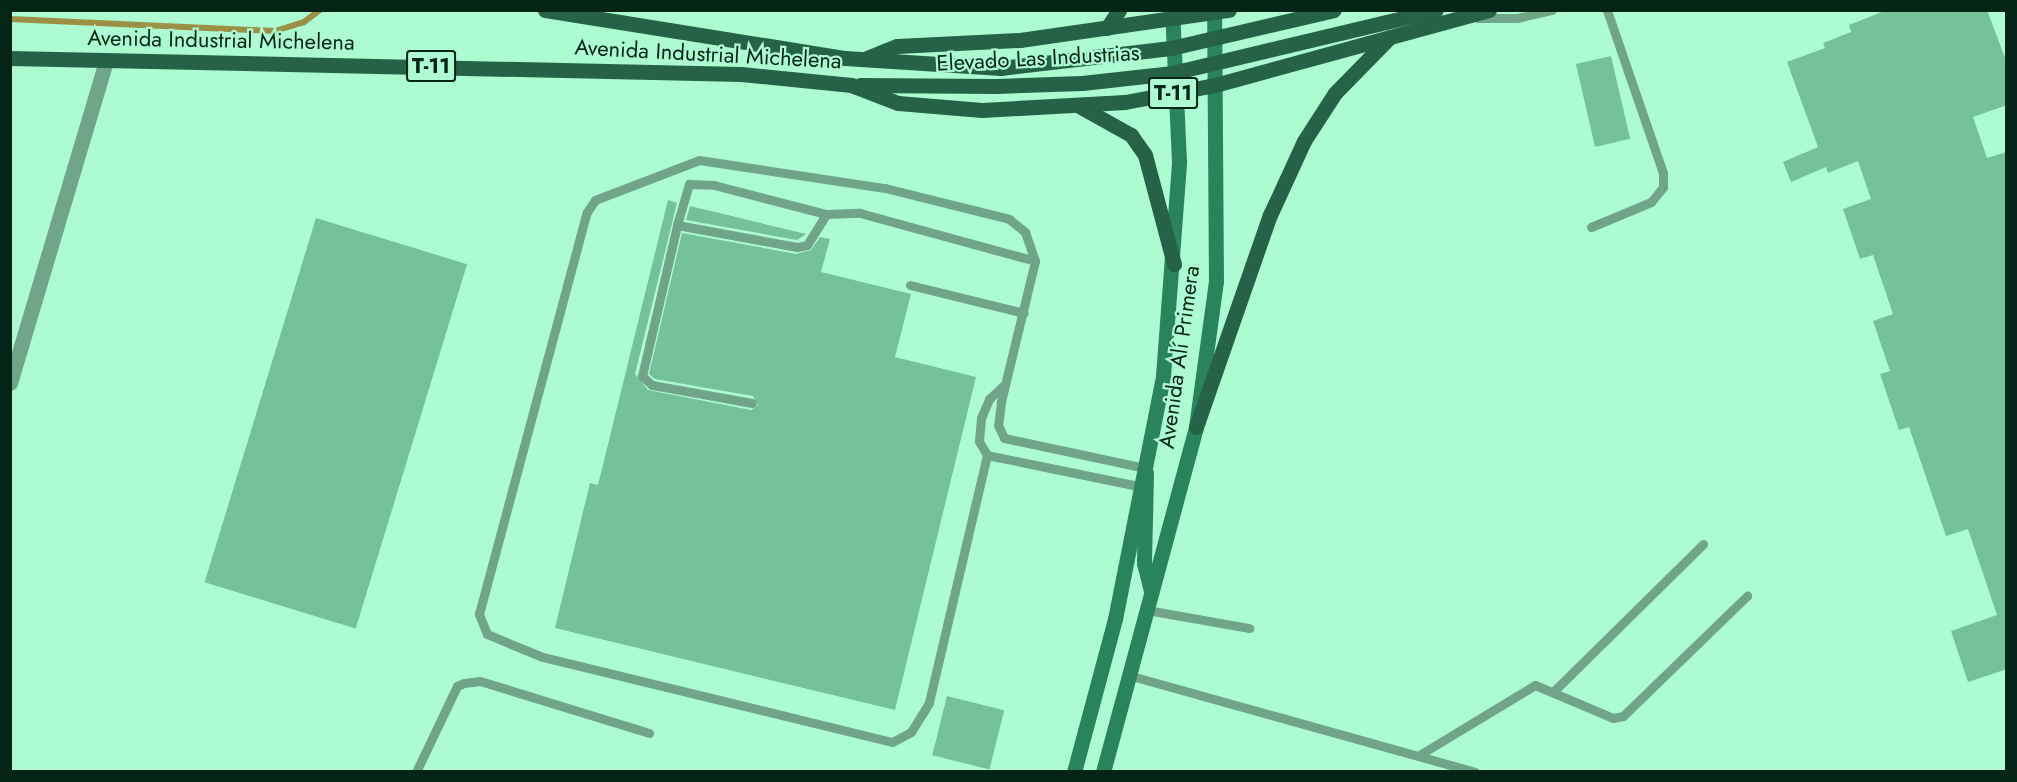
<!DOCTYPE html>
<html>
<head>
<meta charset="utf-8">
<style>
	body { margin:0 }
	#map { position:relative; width:2017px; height:782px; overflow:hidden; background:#adfbd1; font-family:Jost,sans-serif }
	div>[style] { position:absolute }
	.stream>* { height:6px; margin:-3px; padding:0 3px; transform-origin:3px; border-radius:3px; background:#9b9046 }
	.building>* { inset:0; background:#75c29a; transform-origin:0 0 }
	.service>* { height:9px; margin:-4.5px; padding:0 4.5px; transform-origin:4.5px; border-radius:4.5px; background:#70a588 }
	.minor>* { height:15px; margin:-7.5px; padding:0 7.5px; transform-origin:7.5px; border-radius:7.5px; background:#70a588 }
	.secondary>* { height:15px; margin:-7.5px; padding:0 7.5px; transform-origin:7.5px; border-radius:7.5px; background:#29835b }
	.primary>* { height:15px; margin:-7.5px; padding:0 7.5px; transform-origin:7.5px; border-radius:7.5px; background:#266346 }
	.primary-bridge>* { height:15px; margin:-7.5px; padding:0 7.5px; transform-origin:7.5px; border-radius:7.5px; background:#266346 }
	span { translate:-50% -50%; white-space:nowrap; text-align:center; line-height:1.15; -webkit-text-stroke:4.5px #adfbd1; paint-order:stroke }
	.shield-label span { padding:2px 4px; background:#adfbd1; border:2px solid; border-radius:4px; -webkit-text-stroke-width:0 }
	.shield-label { font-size:21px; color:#042516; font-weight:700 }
	.street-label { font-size:22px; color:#042516 }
	.frame { position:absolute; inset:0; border:12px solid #042516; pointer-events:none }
</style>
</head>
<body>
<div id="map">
	<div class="stream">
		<div style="left:10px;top:19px;width:265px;rotate:2.6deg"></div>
		<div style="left:275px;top:31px;width:30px;rotate:-17deg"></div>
		<div style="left:304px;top:22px;width:20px;rotate:-37deg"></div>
	</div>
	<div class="building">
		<div style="clip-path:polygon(1887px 10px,1987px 10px,2007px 63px,2007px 105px,1973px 117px,1987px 158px,2007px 152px,2007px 669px,1968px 682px,1951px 631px,1997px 615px,1968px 529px,1946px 536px,1909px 427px,1899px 430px,1880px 374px,1890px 371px,1873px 321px,1893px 314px,1873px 255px,1860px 259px,1843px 209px,1871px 199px,1858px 161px,1828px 173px,1826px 167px,1791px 182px,1783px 162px,1818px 147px,1787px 62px,1825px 48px,1823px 43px,1851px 32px,1849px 25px)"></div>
		<div style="left:1611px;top:56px;width:85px;height:36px;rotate:77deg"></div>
		<div style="clip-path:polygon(668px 200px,677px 203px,635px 374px,648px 390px,751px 410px,758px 405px,753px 396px,655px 379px,649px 374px,682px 233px,796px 254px,811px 250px,820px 237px,830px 239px,821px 272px,911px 294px,895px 357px,976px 377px,895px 710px,555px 628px,590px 483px,598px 485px)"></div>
		<div style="clip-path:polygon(690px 206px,806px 234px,797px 240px,686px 220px)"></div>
		<div style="left:316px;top:218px;width:158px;height:381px;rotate:17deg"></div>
		<div style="left:947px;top:696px;width:59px;height:61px;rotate:14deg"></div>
	</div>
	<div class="service">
		<div style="left:1478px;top:18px;width:39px"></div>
		<div style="left:1517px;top:18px;width:36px;rotate:-13deg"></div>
		<div style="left:677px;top:225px;width:43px;rotate:-73.7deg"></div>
		<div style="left:689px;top:184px;width:25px;rotate:2deg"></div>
		<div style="left:714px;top:185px;width:116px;rotate:14.5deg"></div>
		<div style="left:1591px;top:227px;width:65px;rotate:-22.6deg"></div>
		<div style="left:1651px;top:202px;width:19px;rotate:-51deg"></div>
		<div style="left:1663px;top:187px;width:14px;rotate:-90deg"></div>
		<div style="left:1663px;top:173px;width:172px;rotate:-109deg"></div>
		<div style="left:910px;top:285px;width:117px;rotate:13.8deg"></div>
		<div style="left:752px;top:403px;width:102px;rotate:-169.8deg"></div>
		<div style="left:652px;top:385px;width:13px;rotate:-138deg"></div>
		<div style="left:642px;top:376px;width:155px;rotate:-76.9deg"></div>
		<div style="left:677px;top:225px;width:122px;rotate:10.4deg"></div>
		<div style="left:797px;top:247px;width:10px;rotate:-11deg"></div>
		<div style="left:807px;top:245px;width:36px;rotate:-58deg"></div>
		<div style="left:826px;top:214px;width:34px;rotate:-2deg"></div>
		<div style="left:860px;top:213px;width:181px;rotate:15.3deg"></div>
		<div style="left:987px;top:455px;width:16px;rotate:-120deg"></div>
		<div style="left:979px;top:441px;width:23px;rotate:-85deg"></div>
		<div style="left:981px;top:418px;width:21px;rotate:-67deg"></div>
		<div style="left:989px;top:399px;width:22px;rotate:-43deg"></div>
		<div style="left:1138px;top:486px;width:154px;rotate:-168.4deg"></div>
		<div style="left:987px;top:455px;width:255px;rotate:103.2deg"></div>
		<div style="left:929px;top:703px;width:34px;rotate:122deg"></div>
		<div style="left:911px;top:732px;width:21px;rotate:152deg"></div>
		<div style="left:892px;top:742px;width:362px;rotate:-166.3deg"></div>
		<div style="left:540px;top:656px;width:57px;rotate:-157.5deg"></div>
		<div style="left:487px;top:634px;width:22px;rotate:-112deg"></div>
		<div style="left:479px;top:614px;width:416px;rotate:-75deg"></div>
		<div style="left:587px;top:212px;width:14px;rotate:-56deg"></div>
		<div style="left:595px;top:200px;width:111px;rotate:-21deg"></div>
		<div style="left:699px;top:160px;width:188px;rotate:8.6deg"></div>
		<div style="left:885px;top:188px;width:128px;rotate:14deg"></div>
		<div style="left:1009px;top:219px;width:21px;rotate:39deg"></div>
		<div style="left:1025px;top:232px;width:31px;rotate:71deg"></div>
		<div style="left:1035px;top:261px;width:145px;rotate:103.6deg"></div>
		<div style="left:1001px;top:402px;width:23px;rotate:97deg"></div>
		<div style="left:998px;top:425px;width:14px;rotate:65deg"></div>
		<div style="left:1004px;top:438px;width:140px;rotate:12deg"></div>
		<div style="left:1147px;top:610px;width:104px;rotate:10deg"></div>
		<div style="left:1128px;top:675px;width:360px;rotate:15.6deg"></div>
		<div style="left:1555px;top:690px;width:208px;rotate:-44.6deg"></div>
		<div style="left:1421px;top:754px;width:133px;rotate:-31.2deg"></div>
		<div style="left:1535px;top:685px;width:85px;rotate:22.9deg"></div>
		<div style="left:1613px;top:718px;width:10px;rotate:-11deg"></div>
		<div style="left:1623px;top:716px;width:173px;rotate:-44.1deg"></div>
		<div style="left:416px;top:772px;width:95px;rotate:-64.5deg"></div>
		<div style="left:457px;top:686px;width:8px;rotate:-23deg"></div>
		<div style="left:464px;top:683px;width:16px;rotate:-7deg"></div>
		<div style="left:480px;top:681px;width:177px;rotate:17.1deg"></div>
	</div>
	<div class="minor">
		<div style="left:10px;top:383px;width:337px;rotate:-73.4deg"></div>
	</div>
	<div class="secondary">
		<div style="left:1146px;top:473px;width:90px;rotate:91.3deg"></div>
		<div style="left:1144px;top:563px;width:29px;rotate:76deg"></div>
		<div style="left:1074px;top:772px;width:158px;rotate:-75deg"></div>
		<div style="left:1115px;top:619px;width:248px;rotate:-78.8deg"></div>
		<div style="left:1163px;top:376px;width:215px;rotate:-85.7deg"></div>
		<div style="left:1179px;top:162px;width:152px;rotate:-92.6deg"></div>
		<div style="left:1103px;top:772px;width:357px;rotate:-74.9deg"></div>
		<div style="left:1196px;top:427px;width:147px;rotate:-82.2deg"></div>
		<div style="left:1216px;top:281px;width:271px;rotate:-90.4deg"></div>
	</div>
	<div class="primary">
		<div style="left:545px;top:10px;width:304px;rotate:9.1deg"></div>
		<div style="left:845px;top:58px;width:156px;rotate:3.7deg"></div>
		<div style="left:1107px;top:28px;width:22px;rotate:-56deg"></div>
		<div style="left:10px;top:58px;width:731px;rotate:1.25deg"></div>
		<div style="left:741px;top:74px;width:111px;rotate:5.7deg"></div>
		<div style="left:851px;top:85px;width:50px;rotate:21deg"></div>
		<div style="left:898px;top:103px;width:84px;rotate:4.8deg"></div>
		<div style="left:982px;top:110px;width:143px;rotate:-3.2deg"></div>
		<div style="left:1125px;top:102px;width:92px;rotate:-10.7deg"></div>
		<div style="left:1215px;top:85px;width:284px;rotate:-15.3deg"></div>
		<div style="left:867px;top:58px;width:32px;rotate:-22deg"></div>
		<div style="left:897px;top:46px;width:123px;rotate:-2.8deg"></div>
		<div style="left:1020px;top:40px;width:211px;rotate:-8.2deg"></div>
		<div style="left:860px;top:85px;width:136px;rotate:0.4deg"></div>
		<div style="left:1079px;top:106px;width:60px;rotate:29.1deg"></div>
		<div style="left:1131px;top:135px;width:24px;rotate:55deg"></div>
		<div style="left:1145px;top:155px;width:113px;rotate:75.1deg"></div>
		<div style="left:1196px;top:427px;width:225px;rotate:-70.8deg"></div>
		<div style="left:1270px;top:215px;width:81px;rotate:-65.3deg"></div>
		<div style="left:1304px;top:141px;width:57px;rotate:-57.1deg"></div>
		<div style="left:1335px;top:93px;width:78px;rotate:-45.5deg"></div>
	</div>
	<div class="primary-bridge">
		<div style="left:1001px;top:68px;width:171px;rotate:-6.7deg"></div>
		<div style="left:1171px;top:48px;width:167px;rotate:-13.1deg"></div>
		<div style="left:996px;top:86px;width:86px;rotate:-2deg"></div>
		<div style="left:1082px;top:83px;width:91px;rotate:-6.3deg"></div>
		<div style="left:1172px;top:73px;width:271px;rotate:-13.4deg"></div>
	</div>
	<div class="shield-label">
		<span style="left:431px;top:66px">T-11</span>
		<span style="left:1173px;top:93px">T-11</span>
	</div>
	<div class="street-label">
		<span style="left:221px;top:40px;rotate:1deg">Avenida Industrial Michelena</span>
		<span style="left:708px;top:54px;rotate:3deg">Avenida Industrial Michelena</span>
		<span style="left:1038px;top:58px;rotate:-3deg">Elevado Las Industrias</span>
		<span style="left:1179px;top:357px;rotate:-82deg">Avenida Alí Primera</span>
	</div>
	<div class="frame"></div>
</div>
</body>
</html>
